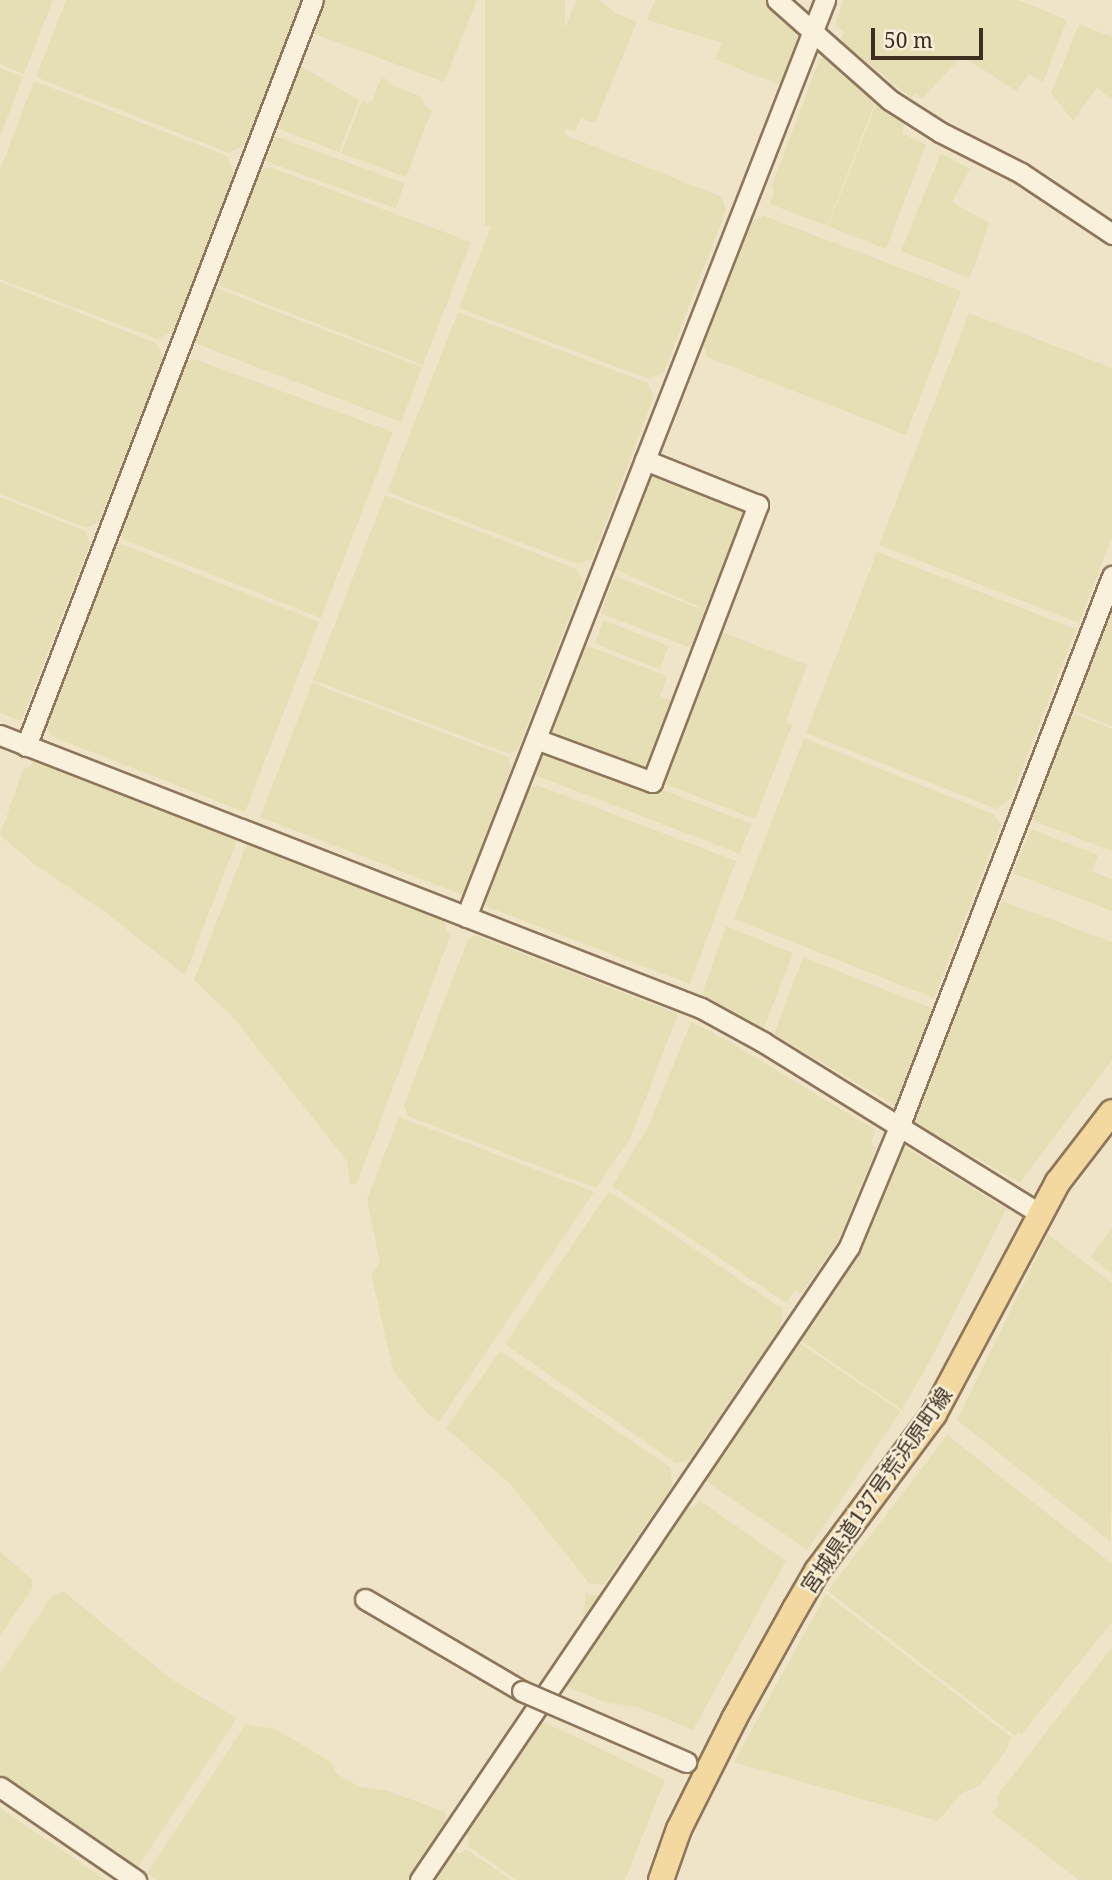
<!DOCTYPE html>
<html>
<head>
<meta charset="utf-8">
<style>
	body { margin:0 }
	#map { position:relative; width:1112px; height:1880px; overflow:hidden; background:#f0e4c8; font-family:"Noto Serif","Noto Sans JP",serif }
	div>[style] { position:absolute }
	.farmland>* { inset:0; background:#e6deb5; transform-origin:0 0 }
	.roads { filter:drop-shadow(2px 0 #8d765c) drop-shadow(-2px 0 #8d765c) drop-shadow(0 2px #8d765c) drop-shadow(0 -2px #8d765c) }
	.minor>* { height:19px; margin:-9.5px; padding:0 9.5px; transform-origin:9.5px; border-radius:9.5px; background:#faf1dc }
	.major>* { height:24px; margin:-12px; padding:0 12px; transform-origin:12px; border-radius:12px; background:#f3d9a0 }
	.bridges { filter:drop-shadow(2px 0 #8d765c) drop-shadow(-2px 0 #8d765c) drop-shadow(0 2px #8d765c) drop-shadow(0 -2px #8d765c) }
	.minor-bridge>* { height:19px; margin:-9.5px; padding:0 9.5px; transform-origin:9.5px; border-radius:9.5px; background:#faf1dc }
	span { translate:-50% -50%; white-space:nowrap; text-align:center; line-height:1.15; -webkit-text-stroke:5px #f7eed8; paint-order:stroke }
	.street-label { font-size:21px; color:#3d2e20 }
	.scale { position:absolute; left:871px; top:28px; width:112px; height:32px; box-sizing:border-box; border:4px solid #3d2e20; border-top:0; padding-left:9px; font-size:21px; line-height:24px; white-space:nowrap; color:#3d2e20; -webkit-text-stroke:5px #f7eed8; paint-order:stroke }
</style>
</head>
<body>
<div id="map">
	<div class="farmland">
		<div style="clip-path:polygon(0 0,53px 0,24px 74px,0 64px)"></div>
		<div style="clip-path:polygon(66px 0,302px 0,247px 143px,229px 153px,36px 77px)"></div>
		<div style="clip-path:polygon(324px 0,477px 0,444px 82px,312px 33px)"></div>
		<div style="left:485px;top:0;width:80px;height:226px"></div>
		<div style="clip-path:polygon(576px 0,600px 0,615px 13px,637px 22px,595px 123px,581px 118px,575px 132px,531px 116px)"></div>
		<div style="clip-path:polygon(655px 0,766px 0,803px 36px,782px 86px,715px 59px,722px 43px,647px 20px)"></div>
		<div style="clip-path:polygon(844px 0,1018px 0,1067px 20px,1043px 82px,1029px 74px,1016px 91px,962px 56px,922px 99px,915px 94px,911px 98px,841px 41px,844px 32px,835px 25px)"></div>
		<div style="clip-path:polygon(1079px 24px,1112px 37px,1112px 100px,1097px 88px,1073px 121px,1051px 93px)"></div>
		<div style="clip-path:polygon(820px 58px,825px 58px,877px 98px,827px 226px,770px 204px,774px 192px,772px 185px)"></div>
		<div style="clip-path:polygon(302px 67px,359px 100px,339px 152px,274px 127px,297px 68px)"></div>
		<div style="clip-path:polygon(0 68px,23px 77px,0 137px)"></div>
		<div style="clip-path:polygon(382px 76px,392px 85px,422px 97px,425px 106px,432px 110px,406px 177px,341px 153px,362px 101px,371px 103px)"></div>
		<div style="clip-path:polygon(34px 81px,227px 156px,234px 174px,173px 332px,157px 339px,0 279px,0 170px)"></div>
		<div style="clip-path:polygon(878px 100px,905px 121px,902px 133px,926px 145px,886px 249px,828px 226px)"></div>
		<div style="clip-path:polygon(532px 122px,722px 197px,726px 210px,664px 372px,649px 379px,459px 308px)"></div>
		<div style="left:275px;top:136px;width:138px;height:27px;rotate:20deg"></div>
		<div style="clip-path:polygon(941px 153px,970px 169px,952px 202px,989px 223px,970px 278px,901px 251px)"></div>
		<div style="clip-path:polygon(270px 167px,471px 242px,423px 365px,221px 286px,217px 276px,257px 171px)"></div>
		<div style="clip-path:polygon(764px 216px,961px 291px,906px 435px,707px 357px,703px 343px,750px 221px)"></div>
		<div style="clip-path:polygon(0 282px,156px 343px,164px 357px,99px 521px,86px 528px,0 494px)"></div>
		<div style="left:213px;top:287px;width:224px;height:59px;rotate:21deg"></div>
		<div style="clip-path:polygon(458px 312px,648px 383px,654px 396px,592px 559px,578px 564px,387px 492px)"></div>
		<div style="clip-path:polygon(969px 313px,1112px 368px,1112px 537px,1079px 623px,879px 545px)"></div>
		<div style="clip-path:polygon(194px 359px,393px 432px,321px 618px,123px 539px,120px 529px,183px 364px)"></div>
		<div style="left:651px;top:467px;width:107px;height:108px;rotate:24deg"></div>
		<div style="clip-path:polygon(385px 495px,577px 569px,583px 581px,518px 749px,510px 754px,313px 680px)"></div>
		<div style="clip-path:polygon(0 497px,85px 531px,90px 544px,21px 721px,0 713px)"></div>
		<div style="clip-path:polygon(121px 544px,319px 622px,245px 812px,51px 736px,46px 723px,112px 550px)"></div>
		<div style="clip-path:polygon(877px 552px,1076px 629px,1011px 798px,996px 809px,806px 733px)"></div>
		<div style="left:615px;top:576px;width:101px;height:40px;rotate:21deg"></div>
		<div style="clip-path:polygon(1112px 604px,1112px 726px,1075px 711px,1079px 702px,1076px 697px)"></div>
		<div style="left:604px;top:620px;width:70px;height:25px;rotate:22deg"></div>
		<div style="clip-path:polygon(714px 629px,807px 665px,786px 722px,792px 725px,755px 819px,655px 780px)"></div>
		<div style="clip-path:polygon(585px 645px,667px 676px,660px 696px,678px 704px,650px 773px,550px 737px)"></div>
		<div style="clip-path:polygon(312px 683px,508px 757px,511px 768px,463px 895px,260px 817px)"></div>
		<div style="clip-path:polygon(1074px 714px,1112px 729px,1112px 851px,1029px 819px,1069px 717px,1073px 719px)"></div>
		<div style="clip-path:polygon(804px 738px,993px 814px,1001px 825px,934px 998px,734px 919px)"></div>
		<div style="left:546px;top:745px;width:220px;height:32px;rotate:21deg"></div>
		<div style="clip-path:polygon(34px 760px,237px 840px,185px 975px,105px 912px,34px 864px,0 835px,23px 769px,30px 767px)"></div>
		<div style="clip-path:polygon(537px 785px,736px 861px,690px 984px,485px 906px,528px 789px)"></div>
		<div style="clip-path:polygon(1031px 829px,1098px 855px,1092px 871px,1112px 879px,1112px 911px,1013px 873px)"></div>
		<div style="clip-path:polygon(247px 843px,446px 921px,445px 930px,451px 934px,357px 1183px,350px 1185px,347px 1161px,232px 1016px,194px 980px)"></div>
		<div style="clip-path:polygon(1002px 901px,1112px 942px,1112px 1060px,1020px 1183px,912px 1121px,993px 910px,998px 911px)"></div>
		<div style="clip-path:polygon(726px 926px,793px 953px,764px 1028px,702px 994px)"></div>
		<div style="clip-path:polygon(475px 935px,678px 1014px,631px 1137px,596px 1188px,408px 1116px,404px 1105px,468px 939px)"></div>
		<div style="clip-path:polygon(803px 957px,934px 1009px,897px 1107px,774px 1034px)"></div>
		<div style="clip-path:polygon(691px 1022px,730px 1042px,875px 1130px,871px 1144px,876px 1149px,838px 1241px,801px 1294px,795px 1290px,786px 1303px,612px 1186px,648px 1127px)"></div>
		<div style="clip-path:polygon(399px 1117px,594px 1192px,439px 1422px,424px 1410px,393px 1370px,371px 1274px,380px 1263px,367px 1199px)"></div>
		<div style="clip-path:polygon(902px 1145px,1006px 1209px,933px 1355px,902px 1410px,800px 1340px,866px 1237px)"></div>
		<div style="clip-path:polygon(609px 1191px,783px 1309px,781px 1327px,690px 1459px,676px 1463px,505px 1344px)"></div>
		<div style="clip-path:polygon(1112px 1228px,1112px 1274px,1090px 1257px)"></div>
		<div style="clip-path:polygon(1048px 1234px,1112px 1283px,1111px 1542px,957px 1420px)"></div>
		<div style="left:798px;top:1342px;width:124px;height:167px;rotate:34deg"></div>
		<div style="clip-path:polygon(500px 1351px,671px 1468px,672px 1486px,604px 1585px,589px 1583px,511px 1485px,446px 1428px)"></div>
		<div style="clip-path:polygon(947px 1435px,1112px 1564px,1112px 1622px,1021px 1735px,1018px 1732px,1015px 1736px,828px 1591px)"></div>
		<div style="clip-path:polygon(699px 1500px,786px 1561px,693px 1730px,637px 1707px,604px 1702px,563px 1685px,688px 1504px,693px 1508px)"></div>
		<div style="clip-path:polygon(0 1552px,32px 1579px,32px 1589px,0 1636px)"></div>
		<div style="clip-path:polygon(63px 1591px,171px 1679px,237px 1718px,138px 1867px,0 1774px,0 1673px,52px 1596px)"></div>
		<div style="left:586px;top:1594px;width:15px;height:78px;rotate:8deg"></div>
		<div style="clip-path:polygon(826px 1594px,1011px 1737px,1007px 1749px,979px 1786px,962px 1793px,938px 1821px,734px 1762px)"></div>
		<div style="clip-path:polygon(1112px 1647px,1112px 1880px,1079px 1880px,992px 1813px,999px 1805px,996px 1797px)"></div>
		<div style="clip-path:polygon(542px 1721px,665px 1780px,625px 1880px,517px 1880px,468px 1846px,470px 1839px,465px 1833px)"></div>
		<div style="clip-path:polygon(246px 1724px,275px 1729px,331px 1762px,337px 1774px,360px 1787px,388px 1791px,445px 1812px,447px 1825px,409px 1880px,157px 1880px,147px 1873px)"></div>
		<div style="clip-path:polygon(0 1808px,106px 1880px,0 1880px)"></div>
		<div style="clip-path:polygon(466px 1849px,511px 1880px,433px 1880px,452px 1852px,461px 1853px)"></div>
	</div>
	<div class="roads">
		<div class="minor">
			<div style="left:777px;top:0;width:151px;rotate:41.5deg"></div>
			<div style="left:890px;top:100px;width:59px;rotate:32.6deg"></div>
			<div style="left:940px;top:132px;width:91px;rotate:26.8deg"></div>
			<div style="left:1021px;top:173px;width:110px;rotate:33.8deg"></div>
			<div style="left:0;top:735px;width:752px;rotate:21.28deg"></div>
			<div style="left:701px;top:1008px;width:71px;rotate:28.7deg"></div>
			<div style="left:763px;top:1042px;width:326px;rotate:31.8deg"></div>
			<div style="left:536px;top:739px;width:124px;rotate:20.3deg"></div>
			<div style="left:652px;top:782px;width:297px;rotate:-69.1deg"></div>
			<div style="left:758px;top:505px;width:122px;rotate:-158.3deg"></div>
			<div style="left:26px;top:746px;width:799px;rotate:-68.96deg"></div>
			<div style="left:466px;top:917px;width:985px;rotate:-68.62deg"></div>
			<div style="left:365px;top:1599px;width:182px;rotate:30.4deg"></div>
			<div style="left:0;top:1787px;width:165px;rotate:34.4deg"></div>
			<div style="left:420px;top:1880px;width:765px;rotate:-55.87deg"></div>
			<div style="left:849px;top:1247px;width:130px;rotate:-67.4deg"></div>
			<div style="left:899px;top:1127px;width:591px;rotate:-68.86deg"></div>
		</div>
		<div class="major">
			<div style="left:661px;top:1880px;width:54px;rotate:-70.6deg"></div>
			<div style="left:679px;top:1829px;width:123px;rotate:-63.4deg"></div>
			<div style="left:734px;top:1719px;width:126px;rotate:-61deg"></div>
			<div style="left:795px;top:1609px;width:44px;rotate:-59.9deg"></div>
			<div style="left:817px;top:1571px;width:196px;rotate:-53.3deg"></div>
			<div style="left:934px;top:1414px;width:263px;rotate:-61.9deg"></div>
			<div style="left:1058px;top:1182px;width:88px;rotate:-52.4deg"></div>
		</div>
	</div>
	<div class="bridges">
		<div class="minor-bridge">
			<div style="left:522px;top:1691px;width:179px;rotate:23.4deg"></div>
		</div>
	</div>
	<div class="street-label">
		<span style="left:876px;top:1490px;rotate:-55deg">宮城県道137号荒浜原町線</span>
	</div>
	<div class="scale">50 m</div>
</div>
</body>
</html>
